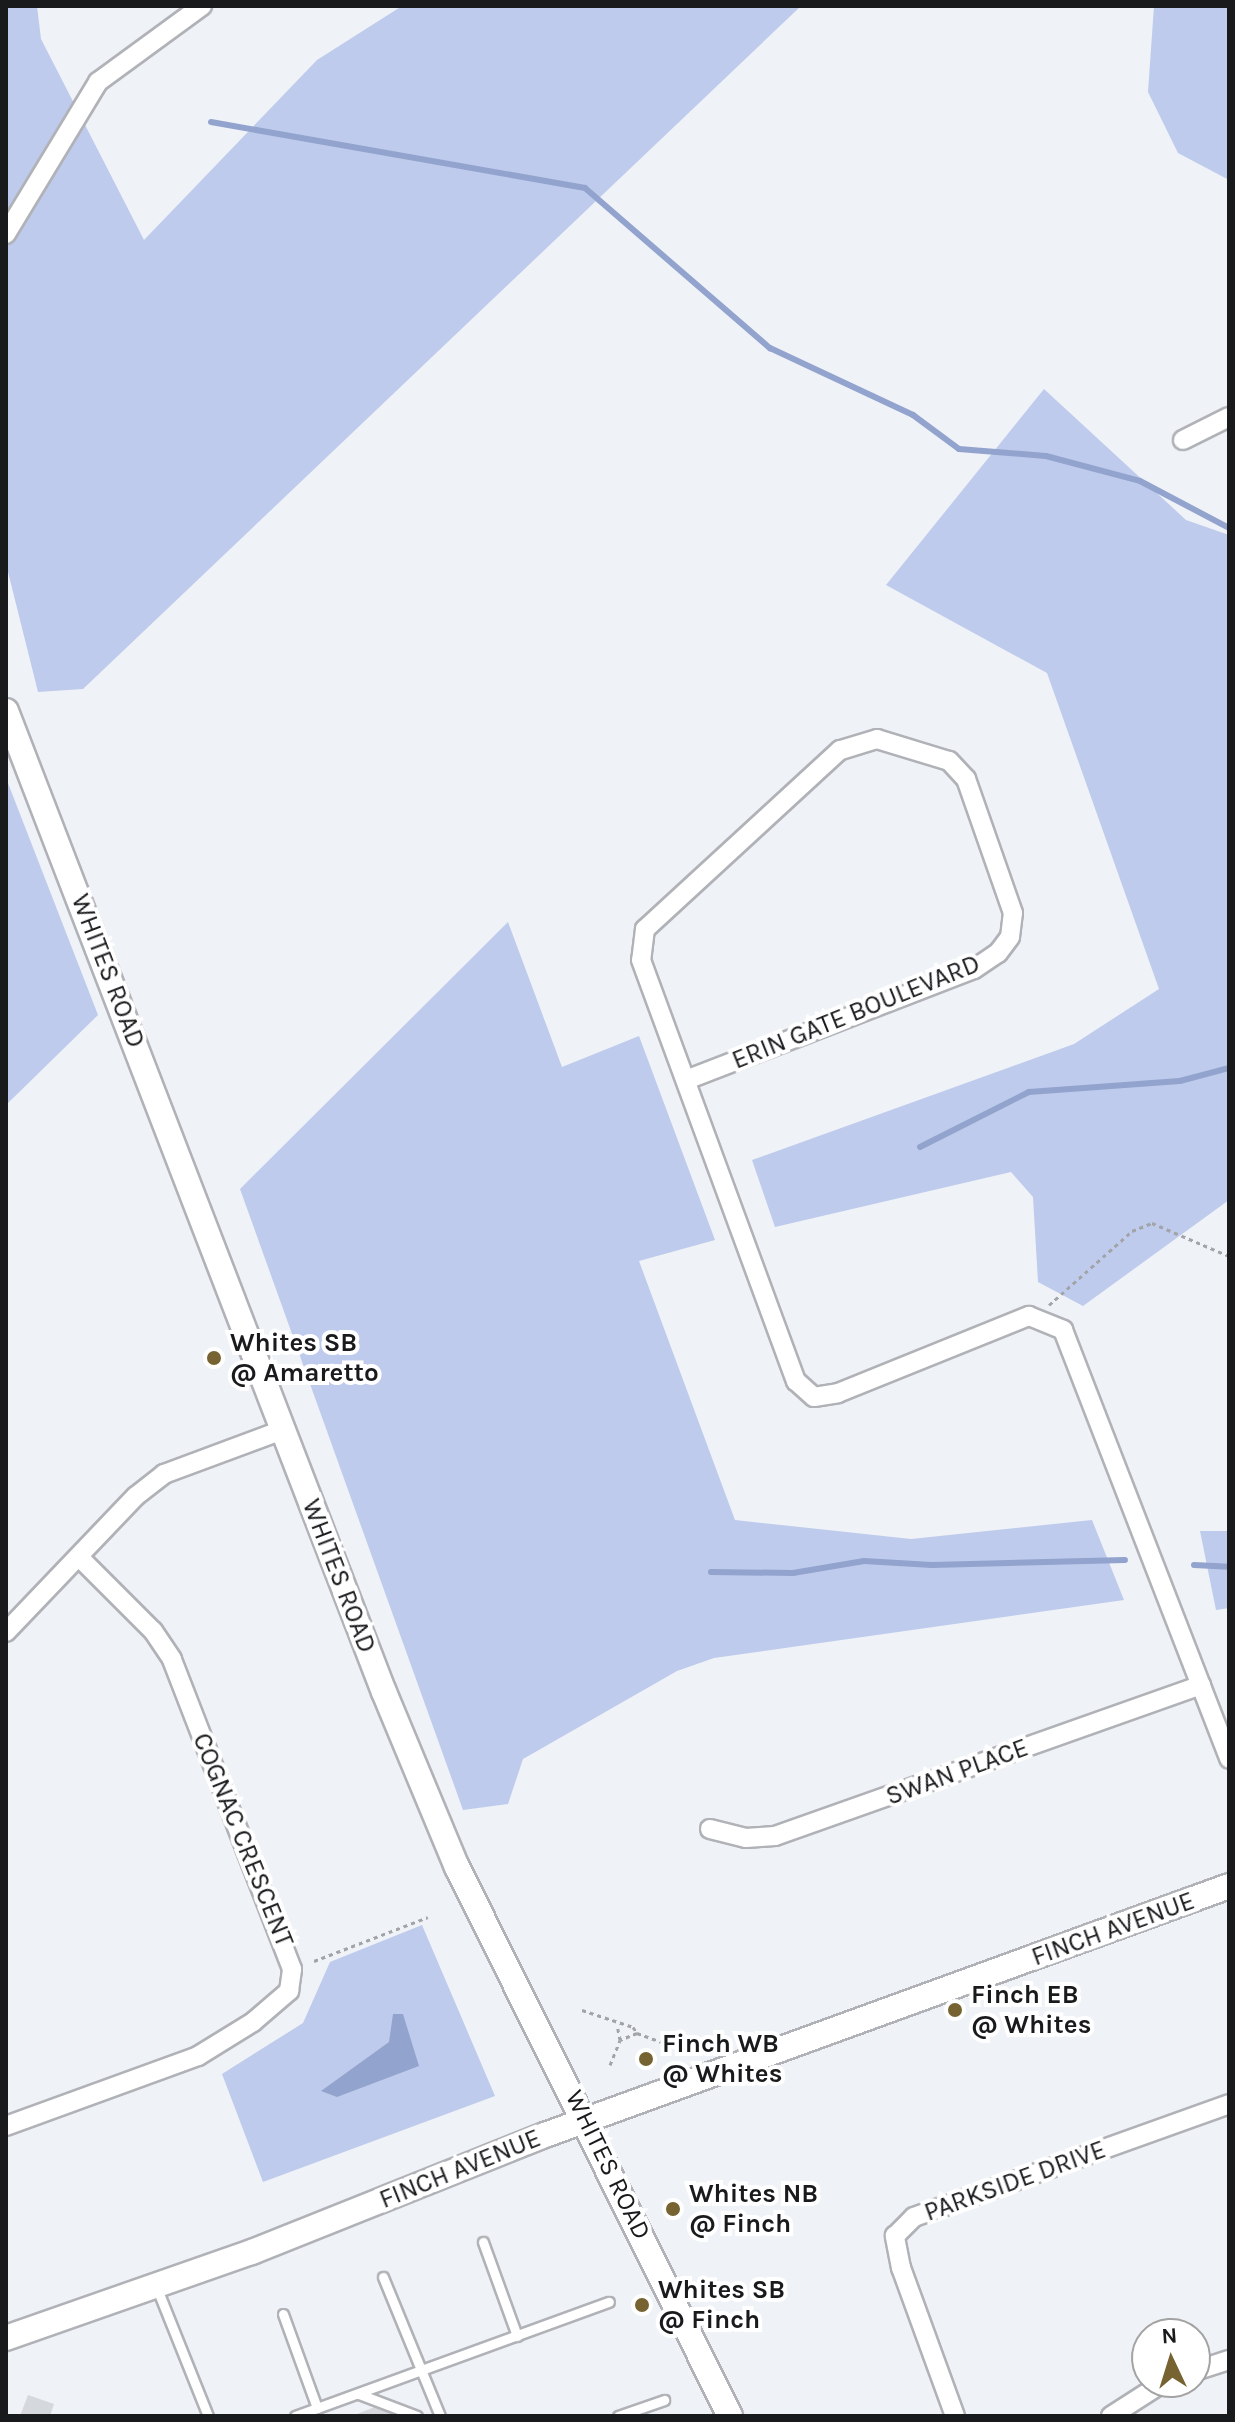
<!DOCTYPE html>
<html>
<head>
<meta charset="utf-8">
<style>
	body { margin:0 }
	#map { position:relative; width:1235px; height:2422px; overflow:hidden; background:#eff2f7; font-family:Karla,sans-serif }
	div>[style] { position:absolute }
	.green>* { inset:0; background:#becbec }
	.water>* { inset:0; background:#92a3ce }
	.stream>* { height:6px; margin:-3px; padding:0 3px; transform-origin:3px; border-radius:3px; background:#92a3ce }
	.building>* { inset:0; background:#d5d8dd }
	.path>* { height:3px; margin-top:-1.5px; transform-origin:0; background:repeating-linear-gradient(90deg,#a2a4a8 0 4px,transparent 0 8px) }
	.roads { filter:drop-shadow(2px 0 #b0b2b7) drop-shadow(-2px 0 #b0b2b7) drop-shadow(0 2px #b0b2b7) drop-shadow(0 -2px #b0b2b7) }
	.lane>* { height:9px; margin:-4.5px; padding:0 4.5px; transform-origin:4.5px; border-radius:4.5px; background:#fff }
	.street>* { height:18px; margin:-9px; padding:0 9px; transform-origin:9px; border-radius:9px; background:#fff }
	.secondary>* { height:24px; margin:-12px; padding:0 12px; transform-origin:12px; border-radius:12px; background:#fff }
	.dots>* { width:22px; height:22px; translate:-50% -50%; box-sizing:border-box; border:4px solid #fff; border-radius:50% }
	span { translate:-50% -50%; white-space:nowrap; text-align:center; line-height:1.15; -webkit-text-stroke:8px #fff; paint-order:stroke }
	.street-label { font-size:26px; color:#191a1c }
	.poi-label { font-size:26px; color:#191a1c; font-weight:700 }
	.left { translate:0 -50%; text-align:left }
	.frame { position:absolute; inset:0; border:8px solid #191a1c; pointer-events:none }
	.north { position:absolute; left:1131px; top:2318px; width:80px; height:80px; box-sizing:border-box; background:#fff; border:2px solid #a3a3a4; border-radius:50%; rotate:356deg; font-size:22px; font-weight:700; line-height:32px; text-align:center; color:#191a1c }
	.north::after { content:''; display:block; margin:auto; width:28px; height:36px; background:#766331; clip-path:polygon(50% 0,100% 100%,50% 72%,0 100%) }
</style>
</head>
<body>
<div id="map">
	<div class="green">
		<div style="clip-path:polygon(6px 6px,37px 6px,41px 39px,144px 240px,317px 60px,402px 6px,801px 6px,83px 689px,38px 692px,6px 564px)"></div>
		<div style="clip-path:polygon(1154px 6px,1229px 6px,1229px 180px,1178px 153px,1148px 92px)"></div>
		<div style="clip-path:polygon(1044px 389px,1186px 520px,1229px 535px,1229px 1200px,1083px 1306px,1038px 1282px,1033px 1197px,1011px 1172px,775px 1227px,752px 1160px,1074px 1044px,1159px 989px,1047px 673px,886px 585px)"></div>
		<div style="clip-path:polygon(6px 778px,98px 1015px,6px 1105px)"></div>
		<div style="clip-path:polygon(508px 922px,562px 1067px,639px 1036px,715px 1240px,639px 1261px,735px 1520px,911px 1539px,1092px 1520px,1124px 1600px,714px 1658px,677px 1671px,523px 1759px,508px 1804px,463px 1810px,240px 1189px)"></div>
		<div style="clip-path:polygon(1200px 1531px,1229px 1531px,1229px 1608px,1216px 1610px)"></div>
		<div style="clip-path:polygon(422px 1925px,495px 2096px,263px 2182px,222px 2074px,303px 2023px,330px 1962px)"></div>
	</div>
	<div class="water">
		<div style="clip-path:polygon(393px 2014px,403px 2014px,419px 2066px,337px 2097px,321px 2091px,389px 2042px)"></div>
	</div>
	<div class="stream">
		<div style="left:211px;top:122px;width:380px;rotate:10deg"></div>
		<div style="left:585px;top:188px;width:245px;rotate:40.9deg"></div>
		<div style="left:770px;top:348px;width:158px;rotate:25.1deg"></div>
		<div style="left:913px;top:415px;width:57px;rotate:36.5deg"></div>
		<div style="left:959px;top:449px;width:87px;rotate:4.6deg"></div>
		<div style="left:1046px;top:456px;width:97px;rotate:14.9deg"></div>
		<div style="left:1140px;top:481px;width:101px;rotate:27.8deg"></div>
		<div style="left:920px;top:1147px;width:122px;rotate:-26.8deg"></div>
		<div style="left:1029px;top:1092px;width:151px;rotate:-4.2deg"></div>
		<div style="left:1180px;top:1081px;width:51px;rotate:-14.9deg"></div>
		<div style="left:1194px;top:1565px;width:35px;rotate:3deg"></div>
		<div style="left:711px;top:1572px;width:82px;rotate:0.7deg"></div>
		<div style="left:793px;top:1573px;width:72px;rotate:-9.6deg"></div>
		<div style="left:864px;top:1561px;width:68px;rotate:3.4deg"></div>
		<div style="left:932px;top:1565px;width:193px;rotate:-1.5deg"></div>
	</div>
	<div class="building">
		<div style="clip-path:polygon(28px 2395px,54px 2404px,50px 2416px,20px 2416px)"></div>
		<div style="clip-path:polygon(390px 2401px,396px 2416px,352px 2416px)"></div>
	</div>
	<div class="path">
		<div style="left:1049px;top:1305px;width:111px;rotate:-41.7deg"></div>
		<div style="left:1132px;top:1231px;width:22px;rotate:-22deg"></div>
		<div style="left:1152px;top:1223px;width:84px;rotate:23.2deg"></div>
		<div style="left:314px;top:1961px;width:122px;rotate:-21.1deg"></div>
		<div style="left:582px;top:2010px;width:54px;rotate:18.4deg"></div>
		<div style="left:633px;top:2027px;width:7px;rotate:56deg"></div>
		<div style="left:637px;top:2033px;width:18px;rotate:158deg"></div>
		<div style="left:620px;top:2040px;width:15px;rotate:-101deg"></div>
		<div style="left:637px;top:2033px;width:33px;rotate:20deg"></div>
		<div style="left:610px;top:2065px;width:27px;rotate:-68deg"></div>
	</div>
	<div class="roads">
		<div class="lane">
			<div style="left:483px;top:2242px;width:100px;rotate:70.1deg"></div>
			<div style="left:383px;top:2277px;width:150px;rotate:67.7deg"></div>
			<div style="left:156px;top:2286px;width:140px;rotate:68.2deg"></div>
			<div style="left:283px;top:2314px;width:100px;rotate:70.1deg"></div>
			<div style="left:359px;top:2394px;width:62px;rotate:20.8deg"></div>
			<div style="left:295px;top:2416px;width:334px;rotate:-20deg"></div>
			<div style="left:618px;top:2416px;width:49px;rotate:-19.2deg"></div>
		</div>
		<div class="street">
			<div style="left:6px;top:234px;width:178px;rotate:-58.8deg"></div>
			<div style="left:98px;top:82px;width:129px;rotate:-36.2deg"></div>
			<div style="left:1183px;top:440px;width:51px;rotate:-26.6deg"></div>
			<div style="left:686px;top:1080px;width:309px;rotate:-21.1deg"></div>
			<div style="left:974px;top:969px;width:29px;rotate:-34deg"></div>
			<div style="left:998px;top:953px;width:20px;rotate:-53deg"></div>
			<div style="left:1010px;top:937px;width:24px;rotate:-83deg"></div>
			<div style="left:1013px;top:913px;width:142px;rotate:-109.3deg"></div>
			<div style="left:966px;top:779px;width:25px;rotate:-133deg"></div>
			<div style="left:949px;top:761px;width:75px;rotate:-163deg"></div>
			<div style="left:877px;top:739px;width:39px;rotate:163deg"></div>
			<div style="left:840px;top:750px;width:265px;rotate:137.4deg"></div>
			<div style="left:645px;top:929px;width:31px;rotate:97deg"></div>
			<div style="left:641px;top:960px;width:449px;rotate:69.8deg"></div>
			<div style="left:796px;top:1381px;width:24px;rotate:42deg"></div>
			<div style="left:814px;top:1397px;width:24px;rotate:-9deg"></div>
			<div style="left:838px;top:1393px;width:206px;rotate:-22deg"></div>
			<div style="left:1029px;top:1316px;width:37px;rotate:22deg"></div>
			<div style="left:1063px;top:1330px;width:460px;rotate:68.8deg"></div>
			<div style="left:6px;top:1632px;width:188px;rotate:-46.3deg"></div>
			<div style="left:136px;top:1496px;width:36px;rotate:-38deg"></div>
			<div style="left:164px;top:1474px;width:126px;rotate:-20.4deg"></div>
			<div style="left:710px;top:1829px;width:37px;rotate:14deg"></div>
			<div style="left:746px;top:1838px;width:29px;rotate:-4deg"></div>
			<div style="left:775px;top:1836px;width:452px;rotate:-19.5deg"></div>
			<div style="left:6px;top:2126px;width:204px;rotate:-20deg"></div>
			<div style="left:198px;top:2056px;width:65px;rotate:-31.7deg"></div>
			<div style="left:253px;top:2022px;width:48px;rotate:-40.7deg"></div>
			<div style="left:289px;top:1991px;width:22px;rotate:-82deg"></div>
			<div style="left:292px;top:1969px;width:332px;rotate:-111.2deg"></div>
			<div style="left:172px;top:1659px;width:34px;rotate:-124deg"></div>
			<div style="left:153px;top:1631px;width:105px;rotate:-135deg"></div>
			<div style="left:1195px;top:2371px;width:36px;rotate:-18deg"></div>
			<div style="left:955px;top:2416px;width:158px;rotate:-110deg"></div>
			<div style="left:901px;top:2268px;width:33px;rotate:-101deg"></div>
			<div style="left:895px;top:2236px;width:27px;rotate:-45deg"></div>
			<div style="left:914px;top:2217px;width:335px;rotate:-19.7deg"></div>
			<div style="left:1111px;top:2416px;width:63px;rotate:-32.7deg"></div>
		</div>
		<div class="secondary">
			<div style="left:6px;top:711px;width:1051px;rotate:68.93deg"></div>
			<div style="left:384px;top:1692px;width:190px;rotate:67.4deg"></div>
			<div style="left:457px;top:1867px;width:613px;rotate:63.56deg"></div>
			<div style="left:6px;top:2338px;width:261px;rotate:-19.3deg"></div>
			<div style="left:252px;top:2252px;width:315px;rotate:-21.8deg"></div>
			<div style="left:545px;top:2135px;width:728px;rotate:-20deg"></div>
		</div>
	</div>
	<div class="dots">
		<div style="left:214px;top:1358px;background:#766331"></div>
		<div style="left:955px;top:2010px;background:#766331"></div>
		<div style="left:646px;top:2059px;background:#766331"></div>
		<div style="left:673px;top:2209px;background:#766331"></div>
		<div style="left:642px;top:2305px;background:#766331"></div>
	</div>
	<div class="street-label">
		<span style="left:108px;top:971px;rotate:69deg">WHITES ROAD</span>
		<span style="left:856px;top:1012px;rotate:-22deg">ERIN GATE BOULEVARD</span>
		<span style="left:339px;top:1576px;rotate:69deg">WHITES ROAD</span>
		<span style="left:957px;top:1772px;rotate:-20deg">SWAN PLACE</span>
		<span style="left:243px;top:1840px;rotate:68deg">COGNAC CRESCENT</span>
		<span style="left:1113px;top:1929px;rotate:-20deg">FINCH AVENUE</span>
		<span style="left:608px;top:2165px;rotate:64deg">WHITES ROAD</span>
		<span style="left:460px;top:2169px;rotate:-22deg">FINCH AVENUE</span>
		<span style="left:1015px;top:2181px;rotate:-20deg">PARKSIDE DRIVE</span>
	</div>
	<div class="poi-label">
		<span class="left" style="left:230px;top:1358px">Whites SB<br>@ Amaretto</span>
		<span class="left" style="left:971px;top:2010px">Finch EB<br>@ Whites</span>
		<span class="left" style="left:662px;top:2059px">Finch WB<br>@ Whites</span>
		<span class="left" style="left:689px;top:2209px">Whites NB<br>@ Finch</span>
		<span class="left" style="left:658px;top:2305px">Whites SB<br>@ Finch</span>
	</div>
	<div class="frame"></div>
	<div class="north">N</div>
</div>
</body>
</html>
